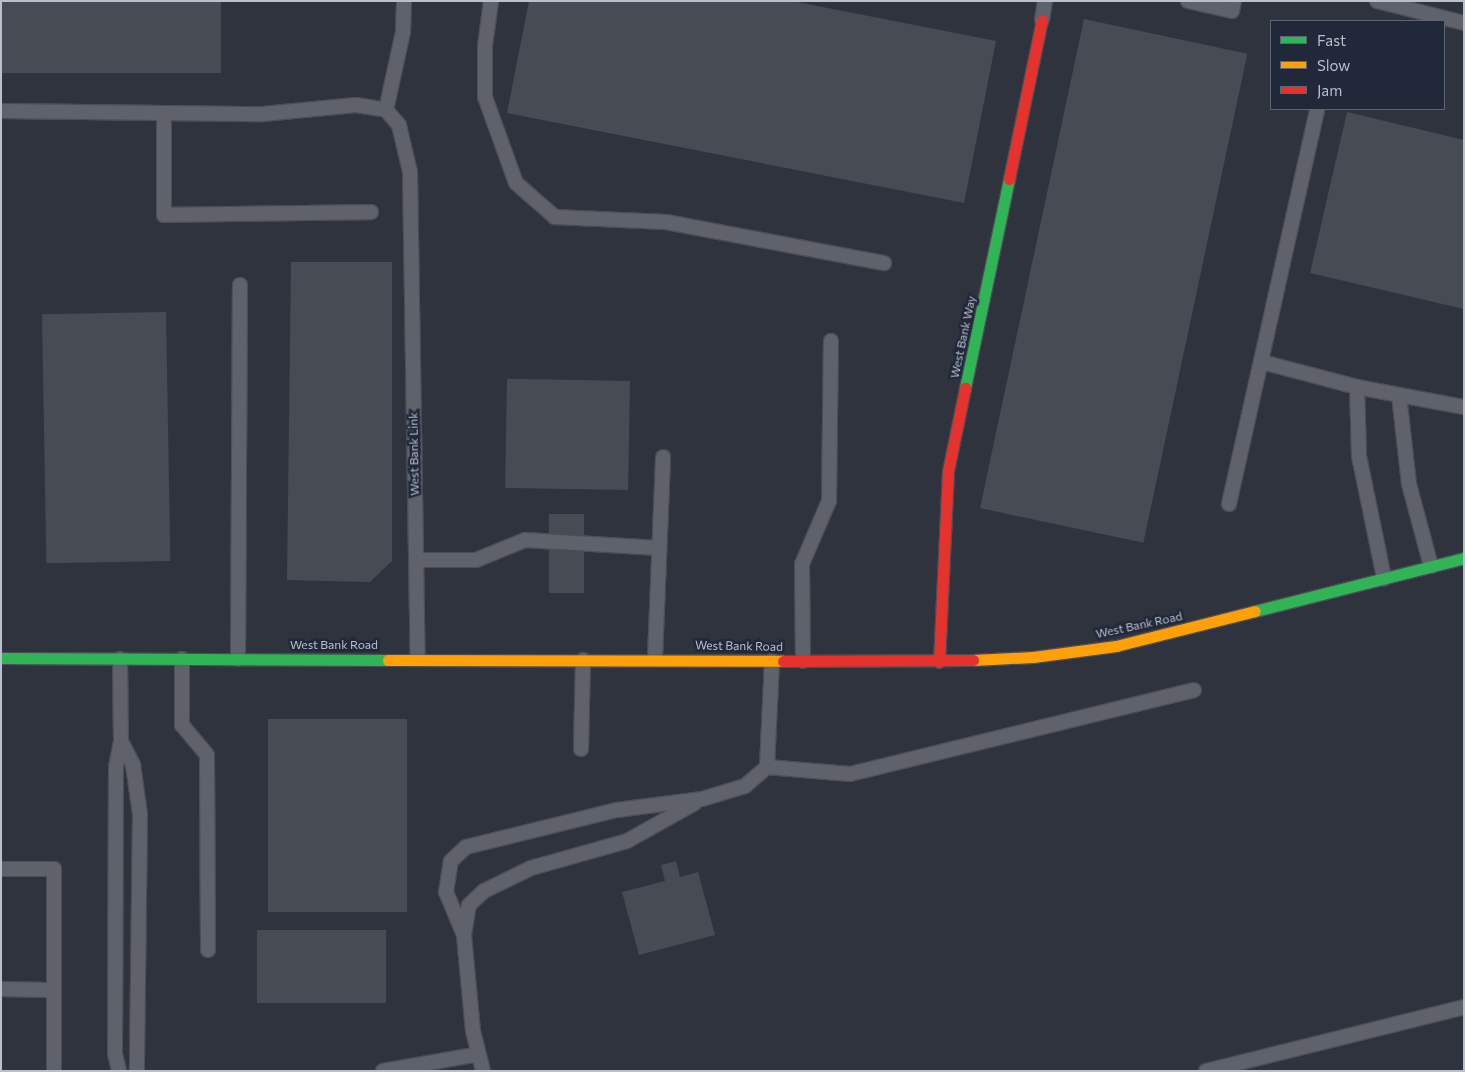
<!DOCTYPE html>
<html>
<head>
<meta charset="utf-8">
<style>
	body { margin:0 }
	#map { position:relative; width:1465px; height:1072px; overflow:hidden; background:#2e333e; font-family:Commissioner,sans-serif }
	div>[style] { position:absolute }
	.building>* { inset:0; background:#474c54; transform-origin:0 0 }
	.roads { filter:drop-shadow(1px 0 #4a4e56) drop-shadow(-1px 0 #4a4e56) drop-shadow(0 1px #4a4e56) drop-shadow(0 -1px #4a4e56) }
	.lane>* { height:14px; margin:-7px; padding:0 7px; transform-origin:7px; border-radius:7px; background:#5f626b }
	.fast>* { height:11px; margin:-5.5px; padding:0 5.5px; transform-origin:5.5px; border-radius:5.5px; background:#30b455 }
	.slow>* { height:11px; margin:-5.5px; padding:0 5.5px; transform-origin:5.5px; border-radius:5.5px; background:#ff9f0a }
	.jam>* { height:11px; margin:-5.5px; padding:0 5.5px; transform-origin:5.5px; border-radius:5.5px; background:#e5322d }
	span { translate:-50% -50%; white-space:nowrap; text-align:center; line-height:1.15; -webkit-text-stroke:5px #20283a; paint-order:stroke }
	.street-label { font-size:12px; color:#b9bfcd }
	.frame { position:absolute; inset:0; border:2px solid #b9bfcd; pointer-events:none }
	.legend { position:absolute; left:1270px; top:20px; width:175px; height:90px; box-sizing:border-box; background:#20283a; border:1px solid #5d6475; margin:0; padding:6px 9px; list-style:none; font-size:15px; color:#b9bfcd }
	.legend li { display:flex; align-items:center; gap:10px; height:25px }
	.legend b { width:25px; border:1px solid #5d6475 }
</style>
</head>
<body>
<div id="map">
	<div class="building">
		<div style="left:1px;top:1px;width:220px;height:72px"></div>
		<div style="clip-path:polygon(529px 1px,792px 1px,996px 41px,964px 203px,507px 113px)"></div>
		<div style="left:1084px;top:19px;width:167px;height:500px;rotate:12deg"></div>
		<div style="clip-path:polygon(1347px 112px,1464px 140px,1464px 309px,1310px 273px)"></div>
		<div style="clip-path:polygon(291px 262px,392px 262px,392px 561px,370px 582px,287px 580px)"></div>
		<div style="left:166px;top:312px;width:249px;height:124px;rotate:89deg"></div>
		<div style="left:630px;top:381px;width:109px;height:123px;rotate:91deg"></div>
		<div style="left:549px;top:514px;width:35px;height:79px"></div>
		<div style="left:268px;top:719px;width:139px;height:193px"></div>
		<div style="clip-path:polygon(676px 861px,680px 877px,698px 872px,715px 935px,639px 955px,622px 892px,665px 881px,661px 865px)"></div>
		<div style="left:257px;top:930px;width:129px;height:73px"></div>
	</div>
	<div class="roads">
		<div class="lane">
			<div style="left:491px;top:1px;width:45px;rotate:97.6deg"></div>
			<div style="left:485px;top:46px;width:51px;rotate:90deg"></div>
			<div style="left:485px;top:97px;width:91px;rotate:70.2deg"></div>
			<div style="left:516px;top:183px;width:52px;rotate:41.1deg"></div>
			<div style="left:555px;top:217px;width:111px;rotate:2.6deg"></div>
			<div style="left:666px;top:222px;width:222px;rotate:10.7deg"></div>
			<div style="left:1188px;top:1px;width:45px;rotate:12.8deg"></div>
			<div style="left:1232px;top:11px;width:10px;rotate:-79deg"></div>
			<div style="left:1377px;top:1px;width:90px;rotate:14.2deg"></div>
			<div style="left:1042px;top:20px;width:19px;rotate:-81deg"></div>
			<div style="left:386px;top:110px;width:80px;rotate:-77.7deg"></div>
			<div style="left:403px;top:32px;width:31px;rotate:-88deg"></div>
			<div style="left:2px;top:111px;width:261px;rotate:0.7deg"></div>
			<div style="left:263px;top:114px;width:93px;rotate:-5.5deg"></div>
			<div style="left:356px;top:105px;width:30px;rotate:9deg"></div>
			<div style="left:386px;top:110px;width:20px;rotate:49deg"></div>
			<div style="left:399px;top:125px;width:48px;rotate:76.8deg"></div>
			<div style="left:410px;top:172px;width:487px;rotate:89.1deg"></div>
			<div style="left:164px;top:113px;width:102px;rotate:90deg"></div>
			<div style="left:164px;top:215px;width:207px;rotate:-0.8deg"></div>
			<div style="left:1262px;top:362px;width:98px;rotate:14.7deg"></div>
			<div style="left:1357px;top:387px;width:109px;rotate:10.6deg"></div>
			<div style="left:1357px;top:387px;width:69px;rotate:88.3deg"></div>
			<div style="left:1359px;top:456px;width:125px;rotate:78.4deg"></div>
			<div style="left:1399px;top:395px;width:90px;rotate:83.6deg"></div>
			<div style="left:1409px;top:484px;width:85px;rotate:75deg"></div>
			<div style="left:1229px;top:504px;width:405px;rotate:-77.4deg"></div>
			<div style="left:416px;top:560px;width:60px"></div>
			<div style="left:476px;top:560px;width:53px;rotate:-22.2deg"></div>
			<div style="left:525px;top:540px;width:134px;rotate:3.4deg"></div>
			<div style="left:655px;top:658px;width:201px;rotate:-87.7deg"></div>
			<div style="left:182px;top:659px;width:66px;rotate:90deg"></div>
			<div style="left:182px;top:725px;width:39px;rotate:50deg"></div>
			<div style="left:207px;top:755px;width:195px;rotate:89.7deg"></div>
			<div style="left:238px;top:659px;width:374px;rotate:-89.7deg"></div>
			<div style="left:803px;top:661px;width:97px;rotate:-90.6deg"></div>
			<div style="left:802px;top:564px;width:69px;rotate:-66.8deg"></div>
			<div style="left:829px;top:501px;width:160px;rotate:-89.3deg"></div>
			<div style="left:121px;top:741px;width:27px;rotate:63deg"></div>
			<div style="left:133px;top:765px;width:49px;rotate:81.9deg"></div>
			<div style="left:140px;top:814px;width:257px;rotate:90.7deg"></div>
			<div style="left:581px;top:749px;width:89px;rotate:-88.7deg"></div>
			<div style="left:767px;top:767px;width:83px;rotate:4.8deg"></div>
			<div style="left:850px;top:774px;width:354px;rotate:-13.7deg"></div>
			<div style="left:1px;top:869px;width:53px"></div>
			<div style="left:54px;top:869px;width:202px;rotate:90deg"></div>
			<div style="left:464px;top:935px;width:47px;rotate:-112.7deg"></div>
			<div style="left:446px;top:892px;width:31px;rotate:-81deg"></div>
			<div style="left:451px;top:861px;width:21px;rotate:-43deg"></div>
			<div style="left:466px;top:847px;width:155px;rotate:-13.8deg"></div>
			<div style="left:617px;top:810px;width:86px;rotate:-7.4deg"></div>
			<div style="left:702px;top:799px;width:45px;rotate:-16.8deg"></div>
			<div style="left:745px;top:786px;width:29px;rotate:-41deg"></div>
			<div style="left:767px;top:767px;width:106px;rotate:-87.3deg"></div>
			<div style="left:1px;top:989px;width:53px;rotate:1.1deg"></div>
			<div style="left:119px;top:1071px;width:18px;rotate:-103deg"></div>
			<div style="left:115px;top:1053px;width:286px;rotate:-89.8deg"></div>
			<div style="left:116px;top:767px;width:26px;rotate:-79deg"></div>
			<div style="left:121px;top:741px;width:82px;rotate:-90.7deg"></div>
			<div style="left:383px;top:1071px;width:97px;rotate:-10deg"></div>
			<div style="left:483px;top:1071px;width:41px;rotate:-104deg"></div>
			<div style="left:473px;top:1031px;width:96px;rotate:-95.4deg"></div>
			<div style="left:464px;top:935px;width:30px;rotate:-81deg"></div>
			<div style="left:469px;top:905px;width:21px;rotate:-43deg"></div>
			<div style="left:484px;top:891px;width:52px;rotate:-26.1deg"></div>
			<div style="left:531px;top:868px;width:100px;rotate:-15.7deg"></div>
			<div style="left:627px;top:841px;width:78px;rotate:-29.2deg"></div>
			<div style="left:1206px;top:1071px;width:266px;rotate:-13.9deg"></div>
		</div>
		<div class="fast">
			<div style="left:965px;top:388px;width:214px;rotate:-78.1deg"></div>
			<div style="left:1255px;top:611px;width:216px;rotate:-14.2deg"></div>
			<div style="left:1px;top:658px;width:387px;rotate:0.3deg"></div>
		</div>
		<div class="slow">
			<div style="left:388px;top:660px;width:395px;rotate:0.1deg"></div>
			<div style="left:973px;top:660px;width:60px;rotate:-2.9deg"></div>
			<div style="left:1033px;top:657px;width:84px;rotate:-7.5deg"></div>
			<div style="left:1116px;top:646px;width:143px;rotate:-14.1deg"></div>
		</div>
		<div class="jam">
			<div style="left:1009px;top:179px;width:162px;rotate:-78.3deg"></div>
			<div style="left:783px;top:661px;width:190px;rotate:-0.3deg"></div>
			<div style="left:939px;top:662px;width:191px;rotate:-87.3deg"></div>
			<div style="left:948px;top:471px;width:85px;rotate:-78.4deg"></div>
		</div>
	</div>
	<div class="street-label">
		<span style="left:963px;top:337px;rotate:-78deg">West Bank Way</span>
		<span style="left:414px;top:454px;rotate:-91deg">West Bank Link</span>
		<span style="left:1139px;top:625px;rotate:-12deg">West Bank Road</span>
		<span style="left:334px;top:645px">West Bank Road</span>
		<span style="left:739px;top:646px;rotate:1deg">West Bank Road</span>
	</div>
	<div class="frame"></div>
	<ul class="legend">
	<li><b style="height:6px;background:#30b455"></b>Fast</li>
	<li><b style="height:6px;background:#ff9f0a"></b>Slow</li>
	<li><b style="height:6px;background:#e5322d"></b>Jam</li>
	</ul>
</div>
</body>
</html>
